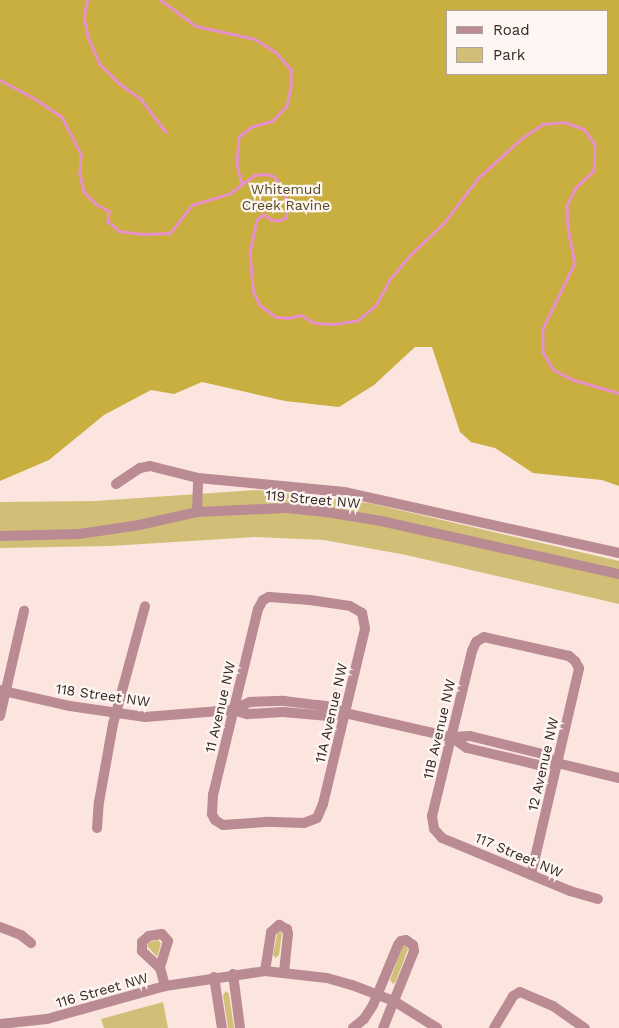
<!DOCTYPE html>
<html>
<head>
<meta charset="utf-8">
<style>
	body { margin:0 }
	#map { position:relative; width:619px; height:1028px; overflow:hidden; background:#fbe5de; font-family:"Work Sans",sans-serif }
	div>[style] { position:absolute }
	.green>* { inset:0; background:#d2bf77 }
	.forest>* { inset:0; background:#c9ae40 }
	.stream>* { height:2.5px; margin:-1.25px; padding:0 1.25px; transform-origin:1.25px; border-radius:1.25px; background:#e890cb }
	.minor>* { height:10px; margin:-5px; padding:0 5px; transform-origin:5px; border-radius:5px; background:#ba8b92 }
	span { translate:-50% -50%; white-space:nowrap; text-align:center; line-height:1.15; -webkit-text-stroke:4.5px #fdf6f3; paint-order:stroke }
	.park-label { font-size:14px; color:#564b1f }
	.street-label { font-size:14px; color:#352723 }
	.legend { position:absolute; left:446px; top:10px; width:162px; height:65px; box-sizing:border-box; background:#fdf6f3; border:1px solid #ada3a0; margin:0; padding:6px 9px; list-style:none; font-size:15px; color:#352723 }
	.legend li { display:flex; align-items:center; gap:10px; height:25px }
	.legend b { width:25px; border:1px solid #ada3a0 }
</style>
</head>
<body>
<div id="map">
	<div class="green">
		<div style="clip-path:polygon(257px 490px,369px 503px,619px 561px,619px 604px,406px 555px,324px 540px,255px 537px,110px 546px,0 548px,0 502px,95px 501px)"></div>
		<div style="clip-path:polygon(278px 930px,282px 933px,279px 955px,276px 958px,273px 955px)"></div>
		<div style="clip-path:polygon(158px 940px,161px 943px,157px 957px,147px 946px,149px 942px)"></div>
		<div style="clip-path:polygon(406px 945px,408px 949px,396px 981px,393px 984px,390px 980px,402px 947px)"></div>
		<div style="clip-path:polygon(226px 991px,229px 994px,234px 1028px,228px 1028px,223px 995px)"></div>
		<div style="clip-path:polygon(163px 1002px,168px 1028px,104px 1028px,101px 1019px)"></div>
	</div>
	<div class="forest">
		<div style="clip-path:polygon(evenodd,0 0,619px 0,619px 486px,602px 480px,533px 473px,495px 448px,471px 442px,460px 432px,432px 347px,415px 347px,374px 385px,339px 407px,285px 401px,202px 382px,174px 394px,151px 390px,104px 415px,49px 460px,0 481px,0 0,448px 11px,608px 11px,608px 74px,448px 74px,448px 11px)"></div>
	</div>
	<div class="stream">
		<div style="left:88px;top:0;width:16px;rotate:104deg"></div>
		<div style="left:84px;top:16px;width:21px;rotate:79deg"></div>
		<div style="left:88px;top:37px;width:30px;rotate:66deg"></div>
		<div style="left:100px;top:64px;width:27px;rotate:45deg"></div>
		<div style="left:119px;top:83px;width:27px;rotate:36deg"></div>
		<div style="left:141px;top:99px;width:41px;rotate:52.9deg"></div>
		<div style="left:161px;top:0;width:44px;rotate:36.6deg"></div>
		<div style="left:196px;top:26px;width:60px;rotate:12.4deg"></div>
		<div style="left:255px;top:39px;width:25px;rotate:32deg"></div>
		<div style="left:276px;top:52px;width:23px;rotate:49deg"></div>
		<div style="left:291px;top:69px;width:18px;rotate:90deg"></div>
		<div style="left:291px;top:87px;width:19px;rotate:102deg"></div>
		<div style="left:287px;top:106px;width:21px;rotate:133deg"></div>
		<div style="left:273px;top:121px;width:22px;rotate:164deg"></div>
		<div style="left:252px;top:127px;width:16px;rotate:142deg"></div>
		<div style="left:239px;top:137px;width:28px;rotate:94deg"></div>
		<div style="left:237px;top:165px;width:20px;rotate:75deg"></div>
		<div style="left:0;top:80px;width:38px;rotate:28deg"></div>
		<div style="left:34px;top:98px;width:34px;rotate:34deg"></div>
		<div style="left:62px;top:117px;width:42px;rotate:62.8deg"></div>
		<div style="left:81px;top:154px;width:20px;rotate:93deg"></div>
		<div style="left:80px;top:174px;width:18px;rotate:77deg"></div>
		<div style="left:84px;top:192px;width:17px;rotate:45deg"></div>
		<div style="left:96px;top:204px;width:15px;rotate:28deg"></div>
		<div style="left:109px;top:211px;width:10px;rotate:96deg"></div>
		<div style="left:108px;top:221px;width:15px;rotate:42deg"></div>
		<div style="left:119px;top:231px;width:24px;rotate:7deg"></div>
		<div style="left:143px;top:234px;width:27px;rotate:-2deg"></div>
		<div style="left:170px;top:233px;width:36px;rotate:-52deg"></div>
		<div style="left:192px;top:205px;width:39px;rotate:-17deg"></div>
		<div style="left:229px;top:194px;width:31px;rotate:-37deg"></div>
		<div style="left:254px;top:175px;width:10px;rotate:-6deg"></div>
		<div style="left:264px;top:174px;width:10px;rotate:11deg"></div>
		<div style="left:274px;top:176px;width:14px;rotate:56deg"></div>
		<div style="left:282px;top:188px;width:20px;rotate:72deg"></div>
		<div style="left:288px;top:207px;width:11px;rotate:100deg"></div>
		<div style="left:286px;top:218px;width:8px;rotate:157deg"></div>
		<div style="left:279px;top:221px;width:8px;rotate:-173deg"></div>
		<div style="left:271px;top:220px;width:9px;rotate:-144deg"></div>
		<div style="left:264px;top:215px;width:9px;rotate:144deg"></div>
		<div style="left:257px;top:220px;width:34px;rotate:102deg"></div>
		<div style="left:250px;top:253px;width:38px;rotate:85deg"></div>
		<div style="left:253px;top:291px;width:16px;rotate:63deg"></div>
		<div style="left:260px;top:305px;width:20px;rotate:37deg"></div>
		<div style="left:276px;top:317px;width:12px;rotate:5deg"></div>
		<div style="left:288px;top:318px;width:13px;rotate:-13deg"></div>
		<div style="left:301px;top:315px;width:16px;rotate:30deg"></div>
		<div style="left:315px;top:323px;width:19px;rotate:3deg"></div>
		<div style="left:334px;top:324px;width:24px;rotate:-9deg"></div>
		<div style="left:358px;top:320px;width:23px;rotate:-40deg"></div>
		<div style="left:376px;top:305px;width:30px;rotate:-62deg"></div>
		<div style="left:390px;top:279px;width:33px;rotate:-50deg"></div>
		<div style="left:411px;top:254px;width:44px;rotate:-43.2deg"></div>
		<div style="left:443px;top:224px;width:58px;rotate:-52.7deg"></div>
		<div style="left:478px;top:178px;width:59px;rotate:-42.3deg"></div>
		<div style="left:522px;top:138px;width:25px;rotate:-34deg"></div>
		<div style="left:543px;top:124px;width:21px;rotate:-5deg"></div>
		<div style="left:564px;top:122px;width:21px;rotate:19deg"></div>
		<div style="left:584px;top:129px;width:19px;rotate:54deg"></div>
		<div style="left:595px;top:144px;width:27px;rotate:92deg"></div>
		<div style="left:594px;top:171px;width:25px;rotate:137deg"></div>
		<div style="left:576px;top:188px;width:20px;rotate:117deg"></div>
		<div style="left:567px;top:206px;width:22px;rotate:87deg"></div>
		<div style="left:568px;top:228px;width:36px;rotate:79deg"></div>
		<div style="left:575px;top:263px;width:73px;rotate:115.9deg"></div>
		<div style="left:543px;top:329px;width:23px;rotate:90deg"></div>
		<div style="left:543px;top:352px;width:21px;rotate:59deg"></div>
		<div style="left:554px;top:370px;width:22px;rotate:27deg"></div>
		<div style="left:574px;top:380px;width:47px;rotate:16.1deg"></div>
	</div>
	<div class="minor">
		<div style="left:116px;top:484px;width:29px;rotate:-34deg"></div>
		<div style="left:140px;top:468px;width:10px;rotate:-11deg"></div>
		<div style="left:150px;top:466px;width:49px;rotate:14deg"></div>
		<div style="left:198px;top:478px;width:147px;rotate:5.5deg"></div>
		<div style="left:344px;top:492px;width:282px;rotate:12.5deg"></div>
		<div style="left:197px;top:512px;width:34px;rotate:-88deg"></div>
		<div style="left:0;top:536px;width:79px;rotate:-1.5deg"></div>
		<div style="left:79px;top:534px;width:61px;rotate:-8.5deg"></div>
		<div style="left:139px;top:525px;width:59px;rotate:-12.6deg"></div>
		<div style="left:197px;top:512px;width:89px;rotate:-2.6deg"></div>
		<div style="left:286px;top:508px;width:40px;rotate:5.7deg"></div>
		<div style="left:326px;top:512px;width:56px;rotate:9.3deg"></div>
		<div style="left:381px;top:521px;width:244px;rotate:12.6deg"></div>
		<div style="left:269px;top:597px;width:41px;rotate:4.2deg"></div>
		<div style="left:310px;top:600px;width:40px;rotate:8.5deg"></div>
		<div style="left:350px;top:606px;width:14px;rotate:30deg"></div>
		<div style="left:362px;top:613px;width:16px;rotate:79deg"></div>
		<div style="left:365px;top:629px;width:180px;rotate:103.5deg"></div>
		<div style="left:323px;top:804px;width:15px;rotate:113deg"></div>
		<div style="left:317px;top:818px;width:14px;rotate:159deg"></div>
		<div style="left:304px;top:823px;width:38px;rotate:-178deg"></div>
		<div style="left:266px;top:822px;width:43px;rotate:176deg"></div>
		<div style="left:223px;top:825px;width:9px;rotate:-148deg"></div>
		<div style="left:215px;top:820px;width:7px;rotate:-117deg"></div>
		<div style="left:212px;top:814px;width:19px;rotate:-87deg"></div>
		<div style="left:213px;top:795px;width:191px;rotate:-76.4deg"></div>
		<div style="left:258px;top:609px;width:10px;rotate:-61deg"></div>
		<div style="left:263px;top:600px;width:7px;rotate:-27deg"></div>
		<div style="left:0;top:690px;width:72px;rotate:12.9deg"></div>
		<div style="left:70px;top:706px;width:76px;rotate:8.3deg"></div>
		<div style="left:145px;top:717px;width:87px;rotate:-4.6deg"></div>
		<div style="left:232px;top:710px;width:20px;rotate:-24deg"></div>
		<div style="left:250px;top:702px;width:34px;rotate:-2deg"></div>
		<div style="left:284px;top:701px;width:34px;rotate:7deg"></div>
		<div style="left:318px;top:705px;width:14px;rotate:8deg"></div>
		<div style="left:332px;top:707px;width:14px;rotate:25deg"></div>
		<div style="left:345px;top:713px;width:109px;rotate:12.8deg"></div>
		<div style="left:451px;top:737px;width:19px;rotate:-3deg"></div>
		<div style="left:470px;top:736px;width:75px;rotate:13.9deg"></div>
		<div style="left:543px;top:754px;width:17px;rotate:33deg"></div>
		<div style="left:557px;top:763px;width:64px;rotate:13.6deg"></div>
		<div style="left:232px;top:710px;width:16px;rotate:15deg"></div>
		<div style="left:247px;top:714px;width:36px;rotate:-3deg"></div>
		<div style="left:283px;top:712px;width:46px;rotate:5deg"></div>
		<div style="left:329px;top:716px;width:16px;rotate:-11deg"></div>
		<div style="left:0;top:716px;width:108px;rotate:-77.1deg"></div>
		<div style="left:451px;top:737px;width:19px;rotate:35deg"></div>
		<div style="left:467px;top:748px;width:74px;rotate:13.3deg"></div>
		<div style="left:539px;top:765px;width:18px;rotate:-6deg"></div>
		<div style="left:97px;top:828px;width:26px;rotate:-86deg"></div>
		<div style="left:99px;top:802px;width:79px;rotate:-79.8deg"></div>
		<div style="left:113px;top:724px;width:122px;rotate:-74.8deg"></div>
		<div style="left:531px;top:875px;width:212px;rotate:-76.9deg"></div>
		<div style="left:579px;top:668px;width:8px;rotate:-120deg"></div>
		<div style="left:575px;top:661px;width:8px;rotate:-140deg"></div>
		<div style="left:569px;top:656px;width:87px;rotate:-167.4deg"></div>
		<div style="left:484px;top:637px;width:9px;rotate:148deg"></div>
		<div style="left:476px;top:642px;width:10px;rotate:114deg"></div>
		<div style="left:472px;top:651px;width:170px;rotate:103.6deg"></div>
		<div style="left:432px;top:816px;width:13px;rotate:81deg"></div>
		<div style="left:434px;top:829px;width:12px;rotate:48deg"></div>
		<div style="left:442px;top:838px;width:139px;rotate:22.5deg"></div>
		<div style="left:570px;top:891px;width:29px;rotate:16deg"></div>
		<div style="left:0;top:927px;width:22px;rotate:21deg"></div>
		<div style="left:21px;top:935px;width:13px;rotate:39deg"></div>
		<div style="left:160px;top:968px;width:25px;rotate:-137deg"></div>
		<div style="left:142px;top:951px;width:9px;rotate:-90deg"></div>
		<div style="left:142px;top:942px;width:9px;rotate:-41deg"></div>
		<div style="left:149px;top:936px;width:13px;rotate:-9deg"></div>
		<div style="left:162px;top:934px;width:9px;rotate:49deg"></div>
		<div style="left:168px;top:941px;width:28px;rotate:107deg"></div>
		<div style="left:160px;top:968px;width:19px;rotate:74deg"></div>
		<div style="left:265px;top:971px;width:39px;rotate:-81deg"></div>
		<div style="left:271px;top:932px;width:11px;rotate:-41deg"></div>
		<div style="left:279px;top:925px;width:9px;rotate:27deg"></div>
		<div style="left:287px;top:929px;width:5px;rotate:79deg"></div>
		<div style="left:288px;top:934px;width:37px;rotate:96deg"></div>
		<div style="left:233px;top:974px;width:54px;rotate:82.6deg"></div>
		<div style="left:214px;top:977px;width:52px;rotate:81.1deg"></div>
		<div style="left:0;top:1024px;width:47px;rotate:-6.1deg"></div>
		<div style="left:47px;top:1019px;width:123px;rotate:-15.6deg"></div>
		<div style="left:165px;top:986px;width:101px;rotate:-8.5deg"></div>
		<div style="left:265px;top:971px;width:62px;rotate:6.4deg"></div>
		<div style="left:327px;top:978px;width:26px;rotate:16deg"></div>
		<div style="left:352px;top:985px;width:45px;rotate:20.9deg"></div>
		<div style="left:394px;top:1001px;width:51px;rotate:32.1deg"></div>
		<div style="left:353px;top:1028px;width:14px;rotate:-39deg"></div>
		<div style="left:364px;top:1019px;width:17px;rotate:-57deg"></div>
		<div style="left:373px;top:1005px;width:65px;rotate:-67.4deg"></div>
		<div style="left:398px;top:945px;width:5px;rotate:-53deg"></div>
		<div style="left:401px;top:941px;width:5px;rotate:-11deg"></div>
		<div style="left:406px;top:940px;width:9px;rotate:36deg"></div>
		<div style="left:413px;top:945px;width:6px;rotate:81deg"></div>
		<div style="left:414px;top:951px;width:83px;rotate:111.9deg"></div>
		<div style="left:494px;top:1028px;width:37px;rotate:-59deg"></div>
		<div style="left:513px;top:996px;width:8px;rotate:-30deg"></div>
		<div style="left:520px;top:992px;width:36px;rotate:23deg"></div>
		<div style="left:553px;top:1006px;width:39px;rotate:35deg"></div>
	</div>
	<div class="park-label">
		<span style="left:286px;top:197px">Whitemud<br>Creek Ravine</span>
	</div>
	<div class="street-label">
		<span style="left:313px;top:499px;rotate:5deg">119 Street NW</span>
		<span style="left:103px;top:695px;rotate:8deg">118 Street NW</span>
		<span style="left:220px;top:707px;rotate:-77deg">11 Avenue NW</span>
		<span style="left:331px;top:713px;rotate:-77deg">11A Avenue NW</span>
		<span style="left:439px;top:729px;rotate:-77deg">11B Avenue NW</span>
		<span style="left:543px;top:764px;rotate:-77deg">12 Avenue NW</span>
		<span style="left:519px;top:855px;rotate:23deg">117 Street NW</span>
		<span style="left:102px;top:990px;rotate:-16deg">116 Street NW</span>
	</div>
	<ul class="legend">
	<li><b style="height:6px;background:#ba8b92"></b>Road</li>
	<li><b style="height:14px;background:#d2bf77"></b>Park</li>
	</ul>
</div>
</body>
</html>
